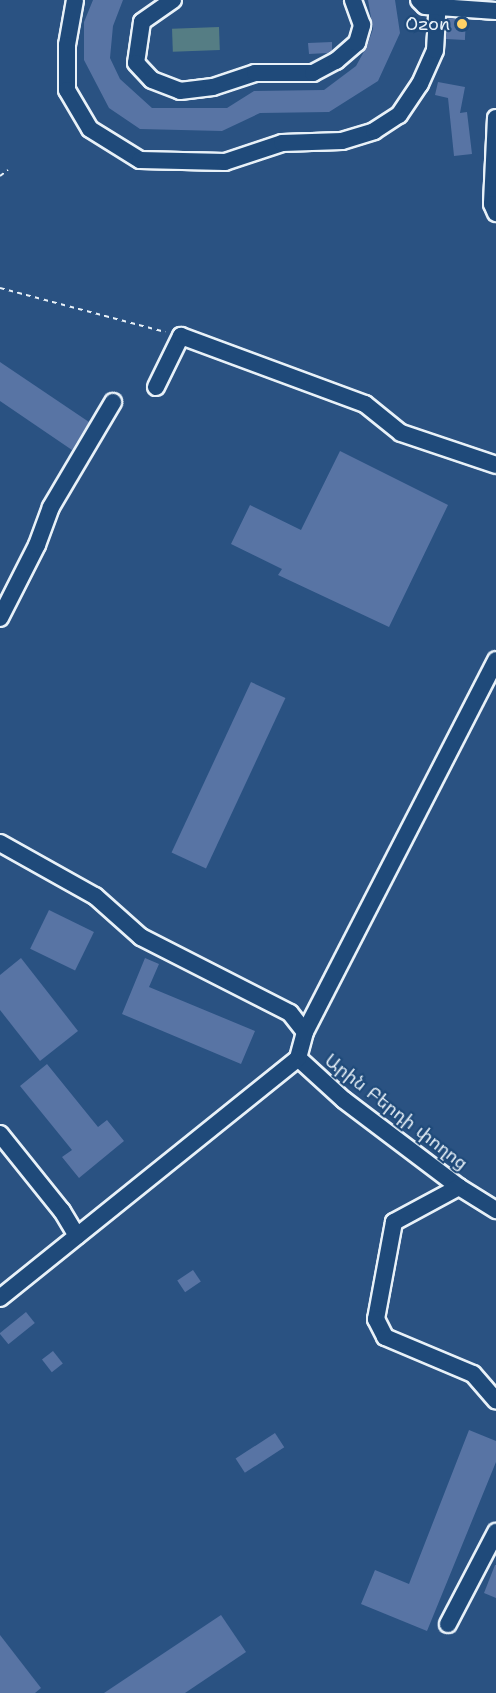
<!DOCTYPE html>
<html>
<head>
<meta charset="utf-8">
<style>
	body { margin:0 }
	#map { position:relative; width:496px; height:1693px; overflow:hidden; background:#2a5282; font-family:"Shantell Sans","Noto Sans Armenian",sans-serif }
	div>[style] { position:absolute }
	.green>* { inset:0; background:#557d84; transform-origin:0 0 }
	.building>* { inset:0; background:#5874a4; transform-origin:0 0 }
	.path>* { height:2px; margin-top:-1px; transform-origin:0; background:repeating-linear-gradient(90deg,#e8f1f8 0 4.5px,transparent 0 9px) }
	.roads { filter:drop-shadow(2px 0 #e8f1f8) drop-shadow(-2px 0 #e8f1f8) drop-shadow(0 2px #e8f1f8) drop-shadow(0 -2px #e8f1f8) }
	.minor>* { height:16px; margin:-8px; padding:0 8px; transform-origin:8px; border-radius:8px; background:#1f4a7a }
	.dots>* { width:16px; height:16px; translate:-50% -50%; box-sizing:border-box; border:3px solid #1f4a7a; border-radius:50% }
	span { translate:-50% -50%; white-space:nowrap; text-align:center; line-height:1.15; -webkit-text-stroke:4.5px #1f4a7a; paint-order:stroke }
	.poi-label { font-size:18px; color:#e8f1f8 }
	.right { translate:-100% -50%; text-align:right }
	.street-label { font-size:18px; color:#e8f1f8 }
</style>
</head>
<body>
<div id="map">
	<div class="green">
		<div style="left:219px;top:27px;width:23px;height:47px;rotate:88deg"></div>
	</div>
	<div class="building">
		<div style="clip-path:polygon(93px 0,123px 0,113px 26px,110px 58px,120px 79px,152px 108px,227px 108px,254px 91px,324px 90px,356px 66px,367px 46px,373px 29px,368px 0,395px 0,400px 33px,378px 81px,329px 112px,260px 113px,222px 131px,140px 129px,109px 108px,84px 60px,84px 22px)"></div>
		<div style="left:447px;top:18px;width:19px;height:21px;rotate:3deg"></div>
		<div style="clip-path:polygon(332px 42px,332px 51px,328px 53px,309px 54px,308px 43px)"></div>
		<div style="clip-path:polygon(438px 82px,465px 87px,460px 113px,467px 112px,472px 154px,454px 156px,448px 98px,435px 95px)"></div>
		<div style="clip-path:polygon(0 362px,89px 422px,72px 450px,0 401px)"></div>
		<div style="clip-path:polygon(340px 451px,448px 505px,389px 627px,278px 575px,282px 569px,231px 544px,250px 505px,301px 530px)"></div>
		<div style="left:251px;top:682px;width:38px;height:188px;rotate:25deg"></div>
		<div style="left:49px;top:910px;width:50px;height:43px;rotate:26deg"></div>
		<div style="clip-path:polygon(21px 958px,78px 1031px,40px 1061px,0 1010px,0 975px)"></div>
		<div style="clip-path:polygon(145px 958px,159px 964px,149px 987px,255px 1031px,241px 1064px,122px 1014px)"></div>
		<div style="clip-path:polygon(47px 1064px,98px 1127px,107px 1120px,124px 1141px,79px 1178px,62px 1157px,72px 1150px,20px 1086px)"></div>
		<div style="left:193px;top:1270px;width:14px;height:19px;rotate:56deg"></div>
		<div style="left:26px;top:1312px;width:14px;height:34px;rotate:51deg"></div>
		<div style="left:53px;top:1351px;width:16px;height:14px;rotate:52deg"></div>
		<div style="clip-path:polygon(469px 1430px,496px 1441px,496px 1462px,427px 1631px,361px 1604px,375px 1570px,409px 1584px)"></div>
		<div style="left:275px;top:1433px;width:17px;height:47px;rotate:57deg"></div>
		<div style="clip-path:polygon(495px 1565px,496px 1565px,496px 1598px,484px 1593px)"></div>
		<div style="clip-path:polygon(221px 1615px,246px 1652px,185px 1693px,104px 1693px)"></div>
		<div style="clip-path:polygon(0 1635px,41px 1688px,35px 1693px,0 1693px)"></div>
	</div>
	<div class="path">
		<div style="left:0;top:176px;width:10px;rotate:-37deg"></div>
		<div style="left:0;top:288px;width:171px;rotate:14.9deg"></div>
	</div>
	<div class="roads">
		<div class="minor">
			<div style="left:75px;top:0;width:46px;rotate:100.1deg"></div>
			<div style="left:67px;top:45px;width:45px;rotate:90deg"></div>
			<div style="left:67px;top:90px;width:45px;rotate:59.5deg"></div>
			<div style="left:90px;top:129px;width:59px;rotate:31.8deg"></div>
			<div style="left:140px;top:160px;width:85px;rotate:1.3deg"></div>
			<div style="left:225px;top:162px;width:60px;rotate:-18.4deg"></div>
			<div style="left:282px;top:143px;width:60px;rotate:-1.9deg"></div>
			<div style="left:342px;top:141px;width:34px;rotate:-17deg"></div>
			<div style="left:374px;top:131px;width:30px;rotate:-33deg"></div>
			<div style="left:399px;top:115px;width:37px;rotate:-56deg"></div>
			<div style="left:420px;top:84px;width:37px;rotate:-66deg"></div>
			<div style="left:435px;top:50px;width:50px;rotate:-86.6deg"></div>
			<div style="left:173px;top:0;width:38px;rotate:145deg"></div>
			<div style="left:142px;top:22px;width:41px;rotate:98.3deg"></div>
			<div style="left:136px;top:63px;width:23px;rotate:47deg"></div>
			<div style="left:152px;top:80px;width:30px;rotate:21deg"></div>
			<div style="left:180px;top:91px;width:33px;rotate:-7deg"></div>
			<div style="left:213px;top:87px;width:44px;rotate:-18.4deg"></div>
			<div style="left:255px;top:73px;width:58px"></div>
			<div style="left:313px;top:73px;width:26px;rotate:-28deg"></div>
			<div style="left:336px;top:61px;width:28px;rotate:-41deg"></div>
			<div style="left:357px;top:43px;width:19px;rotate:-74deg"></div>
			<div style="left:362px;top:25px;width:27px;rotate:-110deg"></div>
			<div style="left:419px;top:0;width:8px;rotate:45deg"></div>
			<div style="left:425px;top:6px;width:71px;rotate:4deg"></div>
			<div style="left:496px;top:118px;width:86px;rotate:92.7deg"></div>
			<div style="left:492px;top:204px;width:10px;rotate:66deg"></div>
			<div style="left:156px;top:387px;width:57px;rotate:-63.9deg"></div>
			<div style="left:181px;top:336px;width:196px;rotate:20.3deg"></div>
			<div style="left:365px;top:404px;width:46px;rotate:38.9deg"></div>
			<div style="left:401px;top:433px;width:100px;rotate:18.6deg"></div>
			<div style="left:0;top:618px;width:82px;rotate:-63.1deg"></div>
			<div style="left:37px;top:545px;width:40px;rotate:-69.8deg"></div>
			<div style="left:51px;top:507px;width:122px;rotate:-59.4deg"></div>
			<div style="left:0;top:843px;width:109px;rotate:29.2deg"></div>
			<div style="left:95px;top:896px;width:62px;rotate:41.7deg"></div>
			<div style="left:141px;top:937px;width:167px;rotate:27deg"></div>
			<div style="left:290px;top:1013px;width:24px;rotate:52deg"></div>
			<div style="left:305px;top:1032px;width:27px;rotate:105deg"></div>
			<div style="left:305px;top:1032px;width:418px;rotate:-62.8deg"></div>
			<div style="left:298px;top:1058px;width:62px;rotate:42.4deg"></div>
			<div style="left:344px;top:1100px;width:144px;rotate:37.1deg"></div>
			<div style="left:459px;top:1187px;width:44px;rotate:31.9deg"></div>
			<div style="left:0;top:1134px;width:99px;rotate:51.2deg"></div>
			<div style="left:62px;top:1211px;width:29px;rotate:59deg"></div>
			<div style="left:459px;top:1187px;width:74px;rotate:151.7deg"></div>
			<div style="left:394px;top:1222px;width:99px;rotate:100.5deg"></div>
			<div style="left:376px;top:1319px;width:20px;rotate:63deg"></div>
			<div style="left:385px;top:1337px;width:95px;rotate:22.8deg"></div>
			<div style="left:473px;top:1374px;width:35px;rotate:49deg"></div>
			<div style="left:0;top:1298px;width:383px;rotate:-38.8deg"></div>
			<div style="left:448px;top:1624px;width:104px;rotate:-62.4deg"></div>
		</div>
	</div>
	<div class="dots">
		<div style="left:462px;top:24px;background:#ffd166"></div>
	</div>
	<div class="poi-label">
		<span class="right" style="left:450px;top:24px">Ozon</span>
	</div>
	<div class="street-label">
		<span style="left:396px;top:1112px;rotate:38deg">Արին Բերդի փողոց</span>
	</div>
</div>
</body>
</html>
